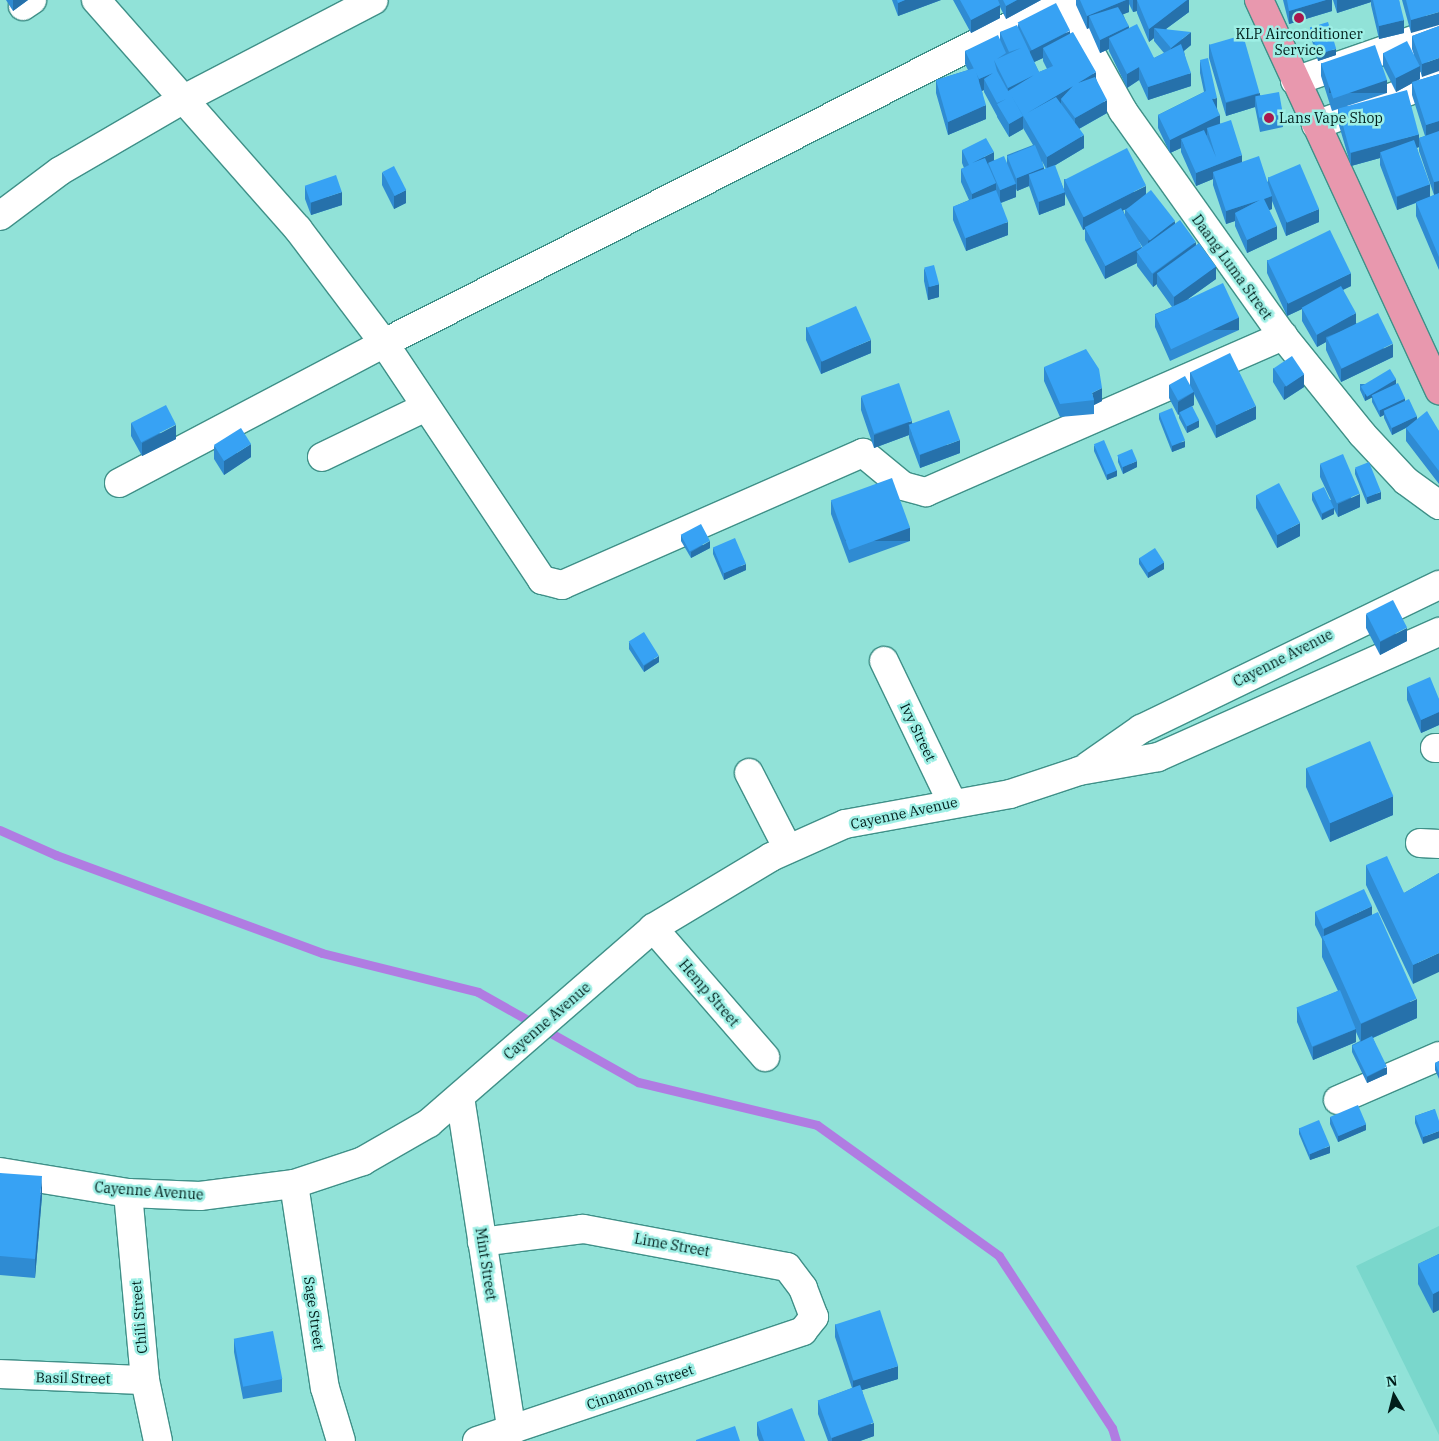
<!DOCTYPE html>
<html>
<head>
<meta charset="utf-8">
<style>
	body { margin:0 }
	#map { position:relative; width:1439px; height:1441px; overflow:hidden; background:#91e2d8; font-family:"IBM Plex Serif",serif }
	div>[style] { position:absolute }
	.built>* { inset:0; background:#7ad7cc }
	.stream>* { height:9px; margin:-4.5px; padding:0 4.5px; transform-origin:4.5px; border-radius:4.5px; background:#b07ce2 }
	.roads { filter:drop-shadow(1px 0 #3f9088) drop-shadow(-1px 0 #3f9088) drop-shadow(0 1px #3f9088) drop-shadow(0 -1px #3f9088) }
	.minor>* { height:28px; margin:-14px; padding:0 14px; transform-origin:14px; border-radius:14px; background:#fff }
	.major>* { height:28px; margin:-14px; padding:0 14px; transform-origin:14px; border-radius:14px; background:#e898ae }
	.wall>* { inset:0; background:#2f8bd2 }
	.shaded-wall>* { inset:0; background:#2671ab; transform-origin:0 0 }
	.building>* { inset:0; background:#37a2f4; transform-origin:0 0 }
	.dots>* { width:14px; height:14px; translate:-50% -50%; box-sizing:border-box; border:2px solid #9eefe5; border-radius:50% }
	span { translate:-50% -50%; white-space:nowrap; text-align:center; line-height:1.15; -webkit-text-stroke:5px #9eefe5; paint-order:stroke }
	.poi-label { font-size:14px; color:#001d1a }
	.left { translate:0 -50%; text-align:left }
	.street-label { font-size:14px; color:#001d1a }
	.north { position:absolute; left:1369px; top:1371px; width:50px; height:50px; -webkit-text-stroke:4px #9eefe5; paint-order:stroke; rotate:352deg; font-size:14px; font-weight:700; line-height:20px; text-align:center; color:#001d1a }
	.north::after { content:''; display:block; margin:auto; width:18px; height:22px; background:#001d1a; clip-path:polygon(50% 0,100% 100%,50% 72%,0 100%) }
</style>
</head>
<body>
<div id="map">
	<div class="built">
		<div style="clip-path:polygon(1439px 1226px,1439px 1435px,1356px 1266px)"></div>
	</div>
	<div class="stream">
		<div style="left:0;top:830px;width:61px;rotate:24.1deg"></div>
		<div style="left:56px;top:855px;width:283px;rotate:20.2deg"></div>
		<div style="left:322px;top:953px;width:161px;rotate:14deg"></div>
		<div style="left:478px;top:992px;width:184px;rotate:29.4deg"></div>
		<div style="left:638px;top:1082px;width:184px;rotate:13.5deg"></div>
		<div style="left:817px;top:1125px;width:224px;rotate:35.7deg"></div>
		<div style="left:999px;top:1256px;width:206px;rotate:56.7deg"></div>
		<div style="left:1112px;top:1428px;width:14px;rotate:73deg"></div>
	</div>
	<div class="roads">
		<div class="minor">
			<div style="left:96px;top:0;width:305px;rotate:48.6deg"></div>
			<div style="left:298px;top:229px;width:143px;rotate:53deg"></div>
			<div style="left:384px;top:343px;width:285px;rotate:56.3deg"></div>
			<div style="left:542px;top:580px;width:21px;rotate:14deg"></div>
			<div style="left:562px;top:585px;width:329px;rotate:-23.7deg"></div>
			<div style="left:863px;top:453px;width:52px;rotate:39.5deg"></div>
			<div style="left:903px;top:486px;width:24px;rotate:15deg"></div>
			<div style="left:926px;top:492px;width:390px;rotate:-23.6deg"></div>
			<div style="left:1061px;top:0;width:127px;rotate:60.8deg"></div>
			<div style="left:1123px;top:111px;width:276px;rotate:54.6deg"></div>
			<div style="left:1283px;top:336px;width:126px;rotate:51.1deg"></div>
			<div style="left:1362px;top:434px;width:64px;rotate:46.9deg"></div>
			<div style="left:1406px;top:481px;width:41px;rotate:36deg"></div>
			<div style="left:23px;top:6px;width:11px;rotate:-34deg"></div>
			<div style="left:1295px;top:81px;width:152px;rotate:-19.1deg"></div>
			<div style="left:1316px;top:125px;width:131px;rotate:-20.1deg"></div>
			<div style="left:0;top:216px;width:75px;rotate:-36.9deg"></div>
			<div style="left:60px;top:171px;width:141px;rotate:-30.2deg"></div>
			<div style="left:182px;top:100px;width:216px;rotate:-27.5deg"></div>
			<div style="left:322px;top:457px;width:115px;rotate:-25.7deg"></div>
			<div style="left:119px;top:483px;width:300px;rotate:-27.8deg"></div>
			<div style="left:384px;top:343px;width:760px;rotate:-26.83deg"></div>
			<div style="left:884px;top:661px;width:157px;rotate:64.3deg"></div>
			<div style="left:1435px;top:748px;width:4px"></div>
			<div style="left:1088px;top:766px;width:65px;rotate:-34.9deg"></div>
			<div style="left:1141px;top:729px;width:331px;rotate:-25.8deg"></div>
			<div style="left:749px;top:773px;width:85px;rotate:62.8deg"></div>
			<div style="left:1420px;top:843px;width:19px;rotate:3deg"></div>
			<div style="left:653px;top:928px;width:171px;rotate:49deg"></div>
			<div style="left:460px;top:1097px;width:338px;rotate:81.2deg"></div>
			<div style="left:1338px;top:1100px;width:110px;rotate:-23.5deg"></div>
			<div style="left:0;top:1172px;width:130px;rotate:9.3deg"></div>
			<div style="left:128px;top:1193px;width:72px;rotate:2.4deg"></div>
			<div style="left:200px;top:1196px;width:95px;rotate:-7.3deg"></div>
			<div style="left:294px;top:1184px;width:73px;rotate:-18.4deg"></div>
			<div style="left:363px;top:1161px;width:76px;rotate:-29.9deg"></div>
			<div style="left:429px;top:1123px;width:297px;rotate:-41deg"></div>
			<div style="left:653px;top:928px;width:138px;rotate:-31deg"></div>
			<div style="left:771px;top:857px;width:81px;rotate:-24deg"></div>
			<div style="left:845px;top:824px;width:168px;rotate:-10.3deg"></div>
			<div style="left:1010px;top:794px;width:73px;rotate:-18.4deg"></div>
			<div style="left:1079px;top:771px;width:80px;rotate:-10deg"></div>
			<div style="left:1158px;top:757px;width:308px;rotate:-24deg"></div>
			<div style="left:294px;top:1184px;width:206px;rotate:81.4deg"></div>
			<div style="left:325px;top:1388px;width:55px;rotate:73.2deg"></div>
			<div style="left:128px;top:1193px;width:188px;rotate:84.8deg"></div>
			<div style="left:145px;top:1380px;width:62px;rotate:78deg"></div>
			<div style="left:0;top:1374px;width:145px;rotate:2.4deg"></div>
			<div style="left:477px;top:1441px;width:344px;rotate:-18.6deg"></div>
			<div style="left:803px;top:1331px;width:18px;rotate:-52deg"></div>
			<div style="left:814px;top:1317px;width:31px;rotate:-111deg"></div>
			<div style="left:803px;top:1288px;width:26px;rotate:-127deg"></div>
			<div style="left:787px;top:1267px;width:208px;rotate:-169.4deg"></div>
			<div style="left:583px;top:1229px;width:102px;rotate:172.7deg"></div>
		</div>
		<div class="major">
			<div style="left:1259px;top:0;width:430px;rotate:65.2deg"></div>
		</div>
	</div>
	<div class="wall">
		<div style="clip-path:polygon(6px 0,28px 0,13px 11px)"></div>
		<div style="clip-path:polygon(892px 0,941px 0,898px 16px)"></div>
		<div style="clip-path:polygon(953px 0,1041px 0,1006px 19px,1000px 7px,1000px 18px,971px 33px)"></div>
		<div style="clip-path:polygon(evenodd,1076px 0,1189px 0,1189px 12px,1166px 29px,1191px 45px,1184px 51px,1191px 86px,1148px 100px,1139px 80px,1127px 88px,1109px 51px,1109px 49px,1100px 53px,1089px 28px,1087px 29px,1076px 5px,1076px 0,1129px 4px,1133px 12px,1137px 11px,1137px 13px,1149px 42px,1154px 38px,1154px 41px,1164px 53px,1154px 58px,1129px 28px,1123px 14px,1129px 12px,1129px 4px)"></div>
		<div style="clip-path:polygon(1283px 0,1332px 0,1332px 11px,1289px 24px)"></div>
		<div style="clip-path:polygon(1333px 0,1399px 0,1404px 33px,1379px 39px,1371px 5px,1371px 2px,1337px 13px)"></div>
		<div style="clip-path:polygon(1402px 0,1439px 0,1411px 33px)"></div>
		<div style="clip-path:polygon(evenodd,1018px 24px,1070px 33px,1096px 78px,1107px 113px,1079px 129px,1084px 148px,1054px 166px,1064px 190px,1064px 179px,1146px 194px,1175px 224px,1196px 245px,1216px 279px,1188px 299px,1239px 330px,1170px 361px,1155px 327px,1155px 314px,1172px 307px,1157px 286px,1157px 284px,1153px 287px,1137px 266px,1137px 263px,1105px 279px,1085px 240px,1085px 229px,1083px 230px,1065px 194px,1065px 205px,1039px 215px,1029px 186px,1017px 191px,1016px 189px,1016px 197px,1001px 203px,1008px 235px,966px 251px,953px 220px,953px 207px,969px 200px,961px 182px,961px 169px,964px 168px,962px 163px,962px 150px,1007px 164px,1007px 155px,1033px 145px,1023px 128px,1023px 129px,1009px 137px,997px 117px,997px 116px,984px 92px,984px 90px,982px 91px,986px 119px,948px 135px,936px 93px,936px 80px,968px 70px,965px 64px,965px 51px,1000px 40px,1000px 32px,1018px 28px,1018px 24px,1043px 58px,1043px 61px,1047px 69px,1039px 72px,1034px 62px,1043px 58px,1018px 24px,1042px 161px,1046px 169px,1044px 169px,1042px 161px,1018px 24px,1125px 209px,1125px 215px,1123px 210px,1126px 209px,1125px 209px,1018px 24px,1138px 240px,1143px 248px,1142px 249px,1138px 240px)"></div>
		<div style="clip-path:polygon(1439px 26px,1422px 77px,1420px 70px,1420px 79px,1416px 81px,1439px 74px,1439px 270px,1416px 216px,1416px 203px,1397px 210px,1380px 165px,1380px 158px,1351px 166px,1338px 122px,1338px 109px,1332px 111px,1321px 76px,1321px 63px,1387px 93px,1347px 106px,1419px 147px,1417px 148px,1430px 197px,1434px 195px,1419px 151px,1419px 138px,1425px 136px,1412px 95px,1412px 83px,1396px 92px,1383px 66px,1383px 53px,1414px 55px,1412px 49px,1412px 36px)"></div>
		<div style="clip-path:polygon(1310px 27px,1336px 55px,1318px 61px,1310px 34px)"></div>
		<div style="clip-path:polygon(1209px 44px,1260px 95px,1283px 114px,1283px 127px,1260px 132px,1255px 107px,1226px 116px,1209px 58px)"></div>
		<div style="clip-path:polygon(1200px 60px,1217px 108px,1220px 123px,1242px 162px,1268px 182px,1268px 177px,1319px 222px,1286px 236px,1272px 201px,1272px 209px,1269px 210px,1277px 239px,1247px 253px,1235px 226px,1235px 221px,1226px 224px,1213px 185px,1213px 179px,1196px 186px,1181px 152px,1181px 148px,1170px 153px,1158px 128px,1158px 115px,1204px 92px,1200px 73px)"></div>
		<div style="clip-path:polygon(382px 172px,406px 203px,394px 209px,382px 185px)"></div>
		<div style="clip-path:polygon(305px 186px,342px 205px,311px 215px,305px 199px)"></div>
		<div style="clip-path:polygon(1267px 260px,1351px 286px,1343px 290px,1356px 323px,1393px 357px,1341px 382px,1326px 350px,1326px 342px,1317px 347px,1302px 321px,1302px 309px,1287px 316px,1267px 273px)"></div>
		<div style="clip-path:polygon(924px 268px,939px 297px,928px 300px,924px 281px)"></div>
		<div style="clip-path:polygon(806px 327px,871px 353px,821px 374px,806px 340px)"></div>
		<div style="clip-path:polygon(1044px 367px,1102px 401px,1094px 405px,1094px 414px,1060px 417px,1044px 381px)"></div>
		<div style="clip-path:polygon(1273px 368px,1304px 387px,1284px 400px,1273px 382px)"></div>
		<div style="clip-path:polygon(1190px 372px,1256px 419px,1216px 438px,1194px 394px,1194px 405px,1192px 406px,1199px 427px,1187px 433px,1179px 418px,1179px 414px,1178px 415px,1169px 398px,1169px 385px,1190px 385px)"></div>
		<div style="clip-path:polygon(1360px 384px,1396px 384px,1405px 401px,1417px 419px,1439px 431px,1439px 484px,1406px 441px,1406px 428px,1392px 435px,1384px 418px,1384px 415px,1380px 417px,1372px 402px,1372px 397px,1365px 401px,1360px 390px)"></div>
		<div style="clip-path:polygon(861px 397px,912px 423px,960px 453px,920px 468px,909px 438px,909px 435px,874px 448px,861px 410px)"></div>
		<div style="clip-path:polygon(1159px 413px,1185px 447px,1172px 452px,1159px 419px)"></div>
		<div style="clip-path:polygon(131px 423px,176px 439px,142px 456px,131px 436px)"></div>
		<div style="clip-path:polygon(1094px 445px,1117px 476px,1107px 480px,1094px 451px)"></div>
		<div style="clip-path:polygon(214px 446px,251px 457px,224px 475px,214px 459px)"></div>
		<div style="clip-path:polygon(1118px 456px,1137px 467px,1123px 474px,1118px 462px)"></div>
		<div style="clip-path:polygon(1320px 464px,1360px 507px,1338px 517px,1334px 509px,1334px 514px,1322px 520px,1312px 500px,1312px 493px,1331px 500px,1320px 477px)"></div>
		<div style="clip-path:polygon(1355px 468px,1381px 499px,1367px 504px,1355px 474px)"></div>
		<div style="clip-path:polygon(1256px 495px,1300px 536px,1277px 548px,1256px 508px)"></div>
		<div style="clip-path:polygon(831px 501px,910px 541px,849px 563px,831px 514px)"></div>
		<div style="clip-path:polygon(681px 535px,710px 548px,691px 558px,681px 541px)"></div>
		<div style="clip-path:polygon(713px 548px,746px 570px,724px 580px,713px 554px)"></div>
		<div style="clip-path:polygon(1139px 558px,1164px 569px,1148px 578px,1139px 564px)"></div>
		<div style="clip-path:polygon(1366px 614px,1407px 641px,1380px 655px,1366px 628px)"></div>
		<div style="clip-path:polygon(629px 642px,659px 662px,644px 672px,629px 649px)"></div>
		<div style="clip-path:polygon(1407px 687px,1439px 699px,1439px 725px,1421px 733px,1407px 700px)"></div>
		<div style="clip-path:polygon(1306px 768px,1393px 815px,1330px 842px,1306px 787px)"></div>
		<div style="clip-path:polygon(1366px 865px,1404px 893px,1439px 873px,1413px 984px,1366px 885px)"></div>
		<div style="clip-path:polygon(1315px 912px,1372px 915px,1417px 1018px,1373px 1038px,1387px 1074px,1367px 1083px,1352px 1052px,1352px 1045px,1360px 1041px,1356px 1032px,1356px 1042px,1313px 1060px,1297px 1022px,1297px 1009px,1338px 991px,1322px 957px,1322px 939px,1315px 925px)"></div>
		<div style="clip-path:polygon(1439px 1061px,1439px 1079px,1435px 1070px,1435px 1063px)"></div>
		<div style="clip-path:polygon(1435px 1109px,1423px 1144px,1415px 1123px,1415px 1116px)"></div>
		<div style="clip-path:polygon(1330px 1117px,1366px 1130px,1338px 1142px,1330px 1124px)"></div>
		<div style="clip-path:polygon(1299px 1128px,1330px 1153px,1310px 1160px,1299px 1134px)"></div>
		<div style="clip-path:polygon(0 1173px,42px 1196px,35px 1278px,0 1275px)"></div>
		<div style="clip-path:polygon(1439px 1254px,1439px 1310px,1433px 1313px,1418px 1284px,1418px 1264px)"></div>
		<div style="clip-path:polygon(835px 1324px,898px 1379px,862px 1390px,874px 1436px,860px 1441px,828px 1441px,818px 1414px,818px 1401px,852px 1388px,835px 1337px)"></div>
		<div style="clip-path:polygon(234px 1339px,282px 1379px,282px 1392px,243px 1399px,234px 1352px)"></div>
		<div style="clip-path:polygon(757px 1422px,805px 1441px,759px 1441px,757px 1435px)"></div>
	</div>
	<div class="shaded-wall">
		<div style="clip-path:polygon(13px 0,28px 0,13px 11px)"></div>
		<div style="clip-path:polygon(905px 0,941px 0,898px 16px,898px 3px)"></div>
		<div style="clip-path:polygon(1017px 0,1041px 0,1006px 19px,1006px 6px)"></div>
		<div style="clip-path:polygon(1126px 0,1129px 0,1129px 12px,1094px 26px,1089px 16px,1089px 28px,1087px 29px,1087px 16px)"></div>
		<div style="clip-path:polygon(1133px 0,1161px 0,1137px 0,1137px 11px,1133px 12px)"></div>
		<div style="clip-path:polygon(1187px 0,1189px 0,1189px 12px,1159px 34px,1154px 28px,1154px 38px,1149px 42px,1149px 29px)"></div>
		<div style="clip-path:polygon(1326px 0,1332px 0,1332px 11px,1289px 24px,1289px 11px)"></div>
		<div style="clip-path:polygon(1337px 0,1371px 0,1371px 2px,1337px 13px)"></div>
		<div style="clip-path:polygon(1000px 5px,1000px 18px,971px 33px,971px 20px)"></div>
		<div style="clip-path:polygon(1439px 12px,1439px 25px,1411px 33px,1411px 20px)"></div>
		<div style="clip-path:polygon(1404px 20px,1404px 33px,1379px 39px,1379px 26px)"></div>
		<div style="clip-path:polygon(1129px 26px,1129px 39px,1109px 38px,1109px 49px,1100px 53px,1100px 40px)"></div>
		<div style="clip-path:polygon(1070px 31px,1070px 44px,1043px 48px,1043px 58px,1030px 64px,1030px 51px)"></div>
		<div style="clip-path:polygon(1191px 32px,1191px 45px,1171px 61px,1171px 48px)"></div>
		<div style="clip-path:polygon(1336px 49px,1336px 55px,1318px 61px,1318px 54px)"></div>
		<div style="clip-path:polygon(1439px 58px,1439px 71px,1422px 77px,1422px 64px)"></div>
		<div style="clip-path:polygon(1420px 66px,1420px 79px,1396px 92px,1396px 78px)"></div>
		<div style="clip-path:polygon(1139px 67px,1139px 80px,1127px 88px,1127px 74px)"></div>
		<div style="clip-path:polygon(1096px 72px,1096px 85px,1078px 83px)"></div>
		<div style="clip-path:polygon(993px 73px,984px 79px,984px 90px,979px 92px,979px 79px)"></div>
		<div style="clip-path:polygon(1191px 73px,1191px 86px,1148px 100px,1148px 87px)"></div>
		<div style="clip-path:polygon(1034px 75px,1008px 101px,1008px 88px)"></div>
		<div style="left:1387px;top:80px;width:13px;height:58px;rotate:90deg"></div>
		<div style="clip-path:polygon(1073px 86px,1061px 99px,1061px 106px,1027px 113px)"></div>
		<div style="clip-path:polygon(1260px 93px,1260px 106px,1255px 96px,1255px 107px,1226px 116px,1226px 103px)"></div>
		<div style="clip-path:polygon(1217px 98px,1217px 111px,1212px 99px)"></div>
		<div style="clip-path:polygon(1107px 100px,1107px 113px,1075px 131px,1075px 118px)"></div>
		<div style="clip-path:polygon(986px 105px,986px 119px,948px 135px,948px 122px)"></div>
		<div style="clip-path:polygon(1220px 115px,1220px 128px,1207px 128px,1207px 135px,1184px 146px,1181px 139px,1181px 148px,1170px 153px,1170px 140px)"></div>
		<div style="clip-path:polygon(1023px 116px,1023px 129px,1009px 137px,1009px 124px)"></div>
		<div style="clip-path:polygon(1439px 121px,1439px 134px,1426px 139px,1426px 125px)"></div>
		<div style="clip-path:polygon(1419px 134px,1419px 147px,1382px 157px,1380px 152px,1380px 158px,1351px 166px,1351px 153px)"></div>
		<div style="clip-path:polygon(1084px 135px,1084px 148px,1047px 170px,1047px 157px)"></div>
		<div style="clip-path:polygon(994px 152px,994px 165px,988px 163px,988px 168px,972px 163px)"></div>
		<div style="clip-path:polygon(1242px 155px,1242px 168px,1213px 172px,1213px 179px,1196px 186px,1196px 173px)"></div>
		<div style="clip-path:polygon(1044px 167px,1044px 180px,1029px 175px,1029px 186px,1017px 191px,1017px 178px)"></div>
		<div style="clip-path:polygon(1439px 181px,1439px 194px,1434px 195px,1434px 182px)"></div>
		<div style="clip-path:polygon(996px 183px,996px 196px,972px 207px,972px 194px)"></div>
		<div style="clip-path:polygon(1016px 184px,1016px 197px,1000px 203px,1000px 190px)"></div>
		<div style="clip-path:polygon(1430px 184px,1430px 197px,1397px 210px,1397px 197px)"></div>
		<div style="clip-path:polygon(1146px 186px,1146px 199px,1086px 229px,1085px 227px,1085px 229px,1083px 230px,1083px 217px)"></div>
		<div style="clip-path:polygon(406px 190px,406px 203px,394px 209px,394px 196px)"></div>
		<div style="clip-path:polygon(342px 192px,342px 205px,311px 215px,311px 202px)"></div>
		<div style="clip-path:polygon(1065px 192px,1065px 205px,1039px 215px,1039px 202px)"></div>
		<div style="clip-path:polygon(1272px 196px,1272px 209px,1264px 212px,1264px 199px)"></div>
		<div style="clip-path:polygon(1260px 200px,1235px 213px,1235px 221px,1226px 224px,1226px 211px)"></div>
		<div style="clip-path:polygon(1319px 209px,1319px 222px,1286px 236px,1286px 222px)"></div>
		<div style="clip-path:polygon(1175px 221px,1175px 235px,1148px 254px,1148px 241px)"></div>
		<div style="clip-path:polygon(1008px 222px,1008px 235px,966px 251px,966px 238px)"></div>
		<div style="clip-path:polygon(1277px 226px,1277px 239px,1247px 253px,1247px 240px)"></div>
		<div style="clip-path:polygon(1196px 242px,1196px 255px,1157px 273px,1157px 284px,1153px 287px,1153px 274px)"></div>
		<div style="clip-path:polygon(1142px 247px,1142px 259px,1137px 253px,1137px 263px,1105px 279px,1105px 266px)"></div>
		<div style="clip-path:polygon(1216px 266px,1216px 279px,1174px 309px,1174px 296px)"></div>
		<div style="clip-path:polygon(1351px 273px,1351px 286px,1287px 316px,1287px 303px)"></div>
		<div style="clip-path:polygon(939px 284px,939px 297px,928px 300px,928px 287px)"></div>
		<div style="clip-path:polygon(1356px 313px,1356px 326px,1326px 337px,1326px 342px,1317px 347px,1317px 334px)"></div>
		<div style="left:1239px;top:317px;width:13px;height:76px;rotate:90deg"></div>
		<div style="clip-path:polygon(871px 340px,871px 353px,821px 374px,821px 361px)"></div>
		<div style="clip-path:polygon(1393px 344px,1393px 357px,1341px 382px,1341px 369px)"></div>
		<div style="clip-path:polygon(1304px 374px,1304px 387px,1284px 400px,1284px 387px)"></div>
		<div style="clip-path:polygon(1396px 379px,1396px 386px,1365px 401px,1365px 394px)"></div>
		<div style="clip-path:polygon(1102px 388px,1102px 401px,1094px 405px,1094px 400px,1092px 393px)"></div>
		<div style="clip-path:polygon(1194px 392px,1194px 405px,1180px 413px,1179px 412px,1179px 414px,1178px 415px,1178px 402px)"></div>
		<div style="clip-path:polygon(1405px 398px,1405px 404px,1384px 412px,1384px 415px,1380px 417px,1380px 410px)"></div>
		<div style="clip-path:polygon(1256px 406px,1256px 419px,1216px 438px,1216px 425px)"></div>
		<div style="clip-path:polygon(1417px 416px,1417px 422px,1392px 435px,1392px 428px)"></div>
		<div style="clip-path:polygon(1199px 420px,1199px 427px,1187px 433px,1187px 426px)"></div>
		<div style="clip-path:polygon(912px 421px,912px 434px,909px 425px,909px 435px,874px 448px,874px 435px)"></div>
		<div style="clip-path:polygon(176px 425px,176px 439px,142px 456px,142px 443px)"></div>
		<div style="clip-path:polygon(960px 440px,960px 453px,920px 468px,920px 455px)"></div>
		<div style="clip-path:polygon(1185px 441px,1185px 447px,1172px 452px,1172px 446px)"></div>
		<div style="clip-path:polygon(251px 444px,251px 457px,224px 475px,224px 461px)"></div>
		<div style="clip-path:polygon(1137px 461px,1137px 467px,1123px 474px,1123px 467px)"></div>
		<div style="clip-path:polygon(1117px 470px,1117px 476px,1107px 480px,1107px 474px)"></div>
		<div style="clip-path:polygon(1381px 492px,1381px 499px,1367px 504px,1367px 497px)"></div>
		<div style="clip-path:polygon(1360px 494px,1360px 507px,1338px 517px,1338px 504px)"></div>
		<div style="clip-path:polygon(1334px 508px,1334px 514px,1322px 520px,1322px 514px)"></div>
		<div style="clip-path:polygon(1300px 523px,1300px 536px,1277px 548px,1277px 535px)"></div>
		<div style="left:910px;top:528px;width:13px;height:65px;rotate:90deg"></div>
		<div style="clip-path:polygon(710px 541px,710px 548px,691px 558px,691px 552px)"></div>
		<div style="clip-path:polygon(1164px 562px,1164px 569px,1148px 578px,1148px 572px)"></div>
		<div style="clip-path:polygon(746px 564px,746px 570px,724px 580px,724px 573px)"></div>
		<div style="clip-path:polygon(1407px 628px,1407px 641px,1380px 655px,1380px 642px)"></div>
		<div style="clip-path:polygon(659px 656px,659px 662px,644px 672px,644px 666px)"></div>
		<div style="clip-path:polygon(1439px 712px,1439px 725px,1421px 733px,1421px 720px)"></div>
		<div style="clip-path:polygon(1393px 796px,1393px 815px,1330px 842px,1330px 823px)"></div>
		<div style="clip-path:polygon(1372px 906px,1372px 919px,1324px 942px,1324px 929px)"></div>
		<div style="clip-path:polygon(1439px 953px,1439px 972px,1413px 984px,1413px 965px)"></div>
		<div style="clip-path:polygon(1417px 999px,1417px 1018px,1361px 1043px,1361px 1024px)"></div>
		<div style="clip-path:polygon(1356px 1029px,1356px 1042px,1313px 1060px,1313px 1047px)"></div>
		<div style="clip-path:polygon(1387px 1067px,1387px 1074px,1367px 1083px,1367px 1077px)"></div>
		<div style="clip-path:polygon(1366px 1124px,1366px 1130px,1338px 1142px,1338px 1136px)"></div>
		<div style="clip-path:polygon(1439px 1131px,1439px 1138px,1423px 1144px,1423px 1137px)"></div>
		<div style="clip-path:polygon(1330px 1146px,1330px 1153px,1310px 1160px,1310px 1154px)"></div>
		<div style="clip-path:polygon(42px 1176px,42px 1196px,35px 1278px,35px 1259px)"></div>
		<div style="clip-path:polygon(1439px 1291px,1439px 1310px,1433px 1313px,1433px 1294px)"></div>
		<div style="clip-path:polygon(898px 1366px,898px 1379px,853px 1393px,853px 1380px)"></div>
		<div style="clip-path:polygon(874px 1423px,874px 1436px,860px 1441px,832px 1441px,832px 1438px)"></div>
	</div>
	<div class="building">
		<div style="clip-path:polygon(897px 0,905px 0,898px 3px)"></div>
		<div style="clip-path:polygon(960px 0,998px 0,1000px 5px,971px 20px)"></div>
		<div style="clip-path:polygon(1003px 0,1017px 0,1006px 6px)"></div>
		<div style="clip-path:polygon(1080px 0,1126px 0,1087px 16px)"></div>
		<div style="clip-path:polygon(1137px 0,1187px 0,1149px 29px)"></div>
		<div style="clip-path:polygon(1287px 0,1326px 0,1289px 11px)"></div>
		<div style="clip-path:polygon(1373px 0,1399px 0,1404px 20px,1379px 26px)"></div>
		<div style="clip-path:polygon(1406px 0,1439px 0,1439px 12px,1411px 20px)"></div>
		<div style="left:1056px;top:3px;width:31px;height:43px;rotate:63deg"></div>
		<div style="clip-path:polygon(1118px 7px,1129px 26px,1100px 40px,1089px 16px)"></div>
		<div style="left:1328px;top:22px;width:28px;height:19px;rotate:73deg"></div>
		<div style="clip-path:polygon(1137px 24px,1154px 58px,1181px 44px,1191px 73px,1148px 87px,1139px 67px,1127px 74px,1109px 38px)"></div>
		<div style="clip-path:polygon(evenodd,1017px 25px,1039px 72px,1053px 66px,1043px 48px,1073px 32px,1096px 72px,1078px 83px,1095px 77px,1107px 100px,1075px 118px,1061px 99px,1073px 86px,1027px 113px,1056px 97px,1084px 135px,1047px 157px,1011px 95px,1023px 116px,1009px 124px,997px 104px,1006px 99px,997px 103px,984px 79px,993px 73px,979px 79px,965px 51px,998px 35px,1006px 53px,997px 59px,1021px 48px,1009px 52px,1000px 32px,1017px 25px,994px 60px,1008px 88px,1034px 75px,1008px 91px,997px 71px,994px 60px)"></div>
		<div style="clip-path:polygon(1439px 26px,1439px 58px,1422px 64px,1412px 36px)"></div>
		<div style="clip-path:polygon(1154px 28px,1191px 32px,1171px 48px)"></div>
		<div style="left:1243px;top:35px;width:60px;height:35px;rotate:74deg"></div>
		<div style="left:1407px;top:41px;width:28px;height:27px;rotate:63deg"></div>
		<div style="left:1375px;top:45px;width:37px;height:57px;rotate:71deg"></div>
		<div style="clip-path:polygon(1208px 58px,1217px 98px,1212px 99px,1220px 115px,1170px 140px,1158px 115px,1206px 91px,1200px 60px)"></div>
		<div style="clip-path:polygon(975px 68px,986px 105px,948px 122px,936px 80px)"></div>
		<div style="clip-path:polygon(1439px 74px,1439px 121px,1426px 125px,1412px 82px)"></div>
		<div style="left:1407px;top:90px;width:46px;height:71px;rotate:75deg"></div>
		<div style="left:1279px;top:92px;width:22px;height:24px;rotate:80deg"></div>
		<div style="clip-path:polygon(1231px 120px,1242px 155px,1196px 173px,1181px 139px,1204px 130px,1216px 157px,1207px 128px)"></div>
		<div style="clip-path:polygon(1439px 131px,1439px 181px,1434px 182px,1419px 138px)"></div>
		<div style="clip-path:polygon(986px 138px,994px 152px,972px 163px,985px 158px,996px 183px,972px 194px,961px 169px,969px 165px,962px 150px)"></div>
		<div style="left:1414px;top:140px;width:47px;height:36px;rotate:70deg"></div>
		<div style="left:1035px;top:145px;width:24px;height:30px;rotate:68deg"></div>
		<div style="left:1127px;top:148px;width:42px;height:70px;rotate:63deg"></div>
		<div style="left:1004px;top:156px;width:30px;height:17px;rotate:67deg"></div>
		<div style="clip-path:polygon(1259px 156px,1272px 196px,1264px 199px,1277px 226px,1247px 240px,1235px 213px,1260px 200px,1226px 211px,1213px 172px)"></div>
		<div style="left:1300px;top:164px;width:49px;height:35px;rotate:67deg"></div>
		<div style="left:1055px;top:165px;width:29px;height:28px;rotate:70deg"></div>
		<div style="left:394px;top:166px;width:27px;height:13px;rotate:63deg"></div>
		<div style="left:336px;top:175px;width:18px;height:33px;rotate:71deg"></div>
		<div style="left:996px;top:190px;width:34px;height:46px;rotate:69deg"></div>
		<div style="left:1151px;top:190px;width:39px;height:32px;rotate:52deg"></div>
		<div style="clip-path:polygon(1439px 193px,1439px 257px,1416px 202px)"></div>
		<div style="left:1121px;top:208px;width:44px;height:41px;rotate:62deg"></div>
		<div style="left:1180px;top:220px;width:27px;height:54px;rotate:54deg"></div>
		<div style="left:1330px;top:230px;width:48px;height:70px;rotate:64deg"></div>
		<div style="left:1199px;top:243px;width:29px;height:52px;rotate:54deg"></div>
		<div style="left:934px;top:265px;width:20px;height:10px;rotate:75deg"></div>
		<div style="left:1223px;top:283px;width:38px;height:75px;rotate:65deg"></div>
		<div style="left:1341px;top:286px;width:31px;height:45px;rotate:61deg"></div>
		<div style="left:856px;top:306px;width:37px;height:54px;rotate:66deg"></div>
		<div style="left:1378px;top:313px;width:34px;height:57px;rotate:64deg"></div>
		<div style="clip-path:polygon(1086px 349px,1099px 369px,1102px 388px,1092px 393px,1094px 400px,1060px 404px,1044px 367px)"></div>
		<div style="left:1230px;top:353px;width:59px;height:44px;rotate:64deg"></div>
		<div style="left:1292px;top:356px;width:22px;height:22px;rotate:56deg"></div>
		<div style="left:1390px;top:369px;width:12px;height:34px;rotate:59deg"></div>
		<div style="left:1185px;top:376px;width:18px;height:18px;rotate:61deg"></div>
		<div style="left:899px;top:383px;width:40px;height:40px;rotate:71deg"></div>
		<div style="left:1398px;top:383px;width:17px;height:29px;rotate:65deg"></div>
		<div style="left:1409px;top:399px;width:19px;height:28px;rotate:65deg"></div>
		<div style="left:166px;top:405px;width:22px;height:39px;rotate:63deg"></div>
		<div style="left:1192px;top:406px;width:16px;height:14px;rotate:63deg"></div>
		<div style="left:1172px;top:408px;width:35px;height:14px;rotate:68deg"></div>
		<div style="left:949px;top:410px;width:32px;height:43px;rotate:70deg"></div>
		<div style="clip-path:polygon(1427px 411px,1439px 431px,1439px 471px,1406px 428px)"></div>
		<div style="left:241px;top:428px;width:19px;height:32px;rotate:58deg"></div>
		<div style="left:1104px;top:440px;width:33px;height:11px;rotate:67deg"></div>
		<div style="left:1132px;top:449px;width:13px;height:16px;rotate:67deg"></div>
		<div style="left:1343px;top:454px;width:43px;height:25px;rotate:67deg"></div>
		<div style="left:1369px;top:462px;width:32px;height:15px;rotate:68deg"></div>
		<div style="left:892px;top:478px;width:53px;height:65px;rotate:70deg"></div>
		<div style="left:1279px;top:483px;width:45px;height:26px;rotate:62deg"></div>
		<div style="left:1324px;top:487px;width:23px;height:13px;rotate:65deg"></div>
		<div style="left:701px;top:524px;width:19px;height:23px;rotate:62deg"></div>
		<div style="left:735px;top:538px;width:28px;height:24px;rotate:67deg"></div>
		<div style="left:1155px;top:548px;width:17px;height:19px;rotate:57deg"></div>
		<div style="left:1393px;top:600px;width:31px;height:30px;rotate:63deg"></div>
		<div style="left:644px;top:632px;width:28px;height:18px;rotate:58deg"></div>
		<div style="clip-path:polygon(1430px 677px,1439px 699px,1439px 712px,1421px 720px,1407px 687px)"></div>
		<div style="left:1370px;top:741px;width:60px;height:69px;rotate:67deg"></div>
		<div style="clip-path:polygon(1387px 856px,1404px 893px,1439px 873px,1439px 953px,1413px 965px,1366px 865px)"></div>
		<div style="left:1364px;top:889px;width:19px;height:54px;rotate:65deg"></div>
		<div style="left:1378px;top:912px;width:95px;height:61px;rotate:66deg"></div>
		<div style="left:1340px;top:990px;width:42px;height:47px;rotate:68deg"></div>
		<div style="left:1372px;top:1036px;width:34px;height:22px;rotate:64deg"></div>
		<div style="clip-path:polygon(1439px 1061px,1439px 1073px,1435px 1063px)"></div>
		<div style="left:1358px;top:1105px;width:21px;height:30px;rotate:67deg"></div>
		<div style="clip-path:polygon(1435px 1109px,1439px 1121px,1439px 1131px,1423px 1137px,1415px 1116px)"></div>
		<div style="left:1319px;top:1120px;width:28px;height:22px;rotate:67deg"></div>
		<div style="clip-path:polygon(0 1173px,42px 1176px,35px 1259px,0 1256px)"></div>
		<div style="clip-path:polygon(1439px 1254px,1439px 1291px,1433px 1294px,1418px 1264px)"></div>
		<div style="left:880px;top:1310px;width:59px;height:47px;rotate:72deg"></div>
		<div style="left:273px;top:1331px;width:49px;height:40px;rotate:79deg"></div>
		<div style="left:860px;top:1385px;width:40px;height:45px;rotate:70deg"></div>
		<div style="clip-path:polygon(792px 1408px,805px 1441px,764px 1441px,757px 1422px)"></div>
		<div style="clip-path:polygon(735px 1426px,740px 1441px,696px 1441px,696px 1440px)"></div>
	</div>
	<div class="dots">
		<div style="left:1299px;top:18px;background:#a9174e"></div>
		<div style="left:1269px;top:118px;background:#a9174e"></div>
	</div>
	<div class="poi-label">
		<span style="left:1299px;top:42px">KLP Airconditioner<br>Service</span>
		<span class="left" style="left:1279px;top:118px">Lans Vape Shop</span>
	</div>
	<div class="street-label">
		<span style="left:1232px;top:267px;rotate:54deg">Daang Luma Street</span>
		<span style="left:1283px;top:658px;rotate:-27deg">Cayenne Avenue</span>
		<span style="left:918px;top:732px;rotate:64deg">Ivy Street</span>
		<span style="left:904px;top:813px;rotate:-12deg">Cayenne Avenue</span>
		<span style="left:709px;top:993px;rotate:49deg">Hemp Street</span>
		<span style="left:547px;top:1021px;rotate:-41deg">Cayenne Avenue</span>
		<span style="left:149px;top:1191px;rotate:4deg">Cayenne Avenue</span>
		<span style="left:672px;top:1245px;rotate:10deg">Lime Street</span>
		<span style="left:486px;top:1264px;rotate:81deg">Mint Street</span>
		<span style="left:314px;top:1313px;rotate:82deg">Sage Street</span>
		<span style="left:139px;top:1317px;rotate:-95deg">Chili Street</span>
		<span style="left:73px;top:1378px;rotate:1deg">Basil Street</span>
		<span style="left:640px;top:1387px;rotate:-19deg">Cinnamon Street</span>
	</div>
	<div class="north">N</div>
</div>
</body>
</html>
